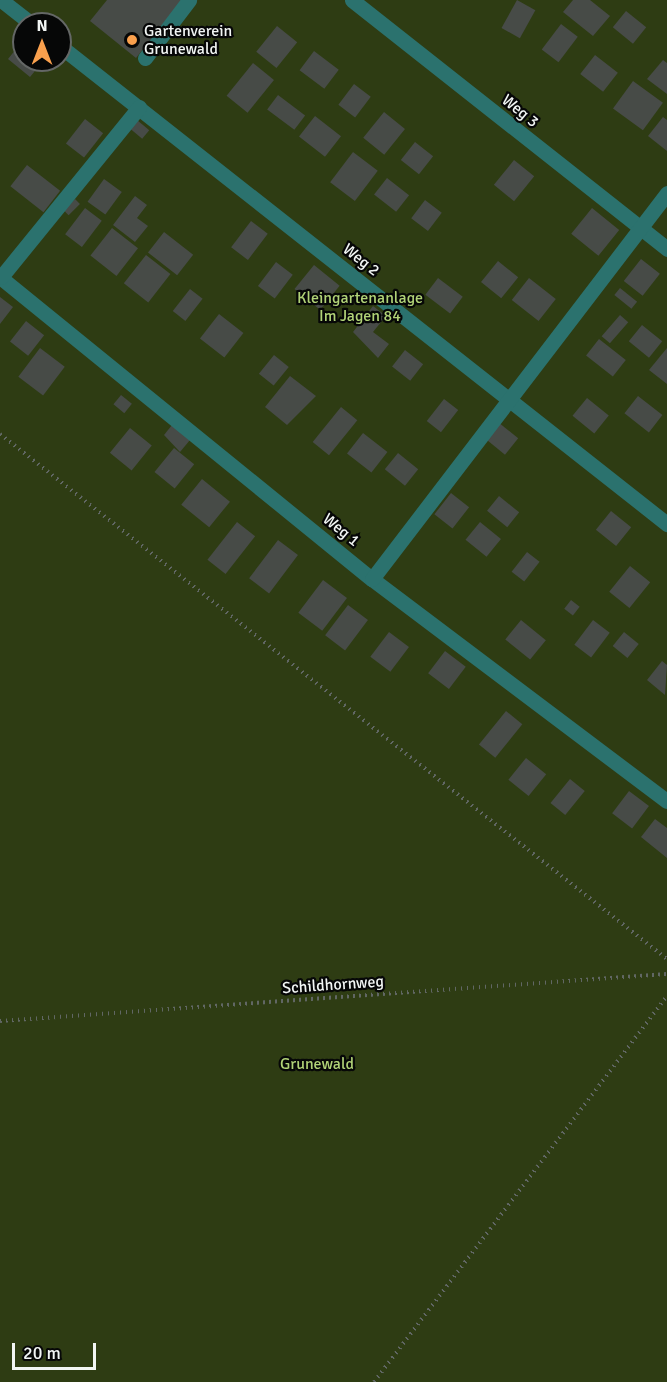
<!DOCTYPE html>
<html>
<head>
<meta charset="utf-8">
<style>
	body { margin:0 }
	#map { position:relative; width:667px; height:1382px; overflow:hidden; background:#181e1b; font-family:Signika,sans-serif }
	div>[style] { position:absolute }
	.green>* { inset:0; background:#2e3c13 }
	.building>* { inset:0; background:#474b47; transform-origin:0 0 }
	.path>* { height:4px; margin-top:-2px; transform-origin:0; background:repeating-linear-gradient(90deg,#616764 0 1.5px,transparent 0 6px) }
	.minor>* { height:15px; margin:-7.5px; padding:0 7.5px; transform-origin:7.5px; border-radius:7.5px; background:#2b726e }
	.dots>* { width:16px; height:16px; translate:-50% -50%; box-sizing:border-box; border:3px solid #060707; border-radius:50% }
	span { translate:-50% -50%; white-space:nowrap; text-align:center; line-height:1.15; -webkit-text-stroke:4.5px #060707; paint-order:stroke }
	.poi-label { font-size:16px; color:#f2f6f4 }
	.left { translate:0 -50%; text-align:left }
	.street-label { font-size:16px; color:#f2f6f4 }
	.park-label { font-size:16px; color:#b1d377 }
	.north { position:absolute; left:12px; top:12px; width:60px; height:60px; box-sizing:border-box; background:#060707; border:2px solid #646766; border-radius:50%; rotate:0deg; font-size:16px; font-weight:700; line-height:24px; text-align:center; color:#f2f6f4 }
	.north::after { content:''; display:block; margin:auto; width:21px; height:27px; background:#f9a04d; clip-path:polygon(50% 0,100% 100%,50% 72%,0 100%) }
	.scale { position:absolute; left:12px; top:1343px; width:84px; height:27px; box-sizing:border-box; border:3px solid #f2f6f4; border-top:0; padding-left:8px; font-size:18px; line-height:21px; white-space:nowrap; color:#f2f6f4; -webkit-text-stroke:4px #060707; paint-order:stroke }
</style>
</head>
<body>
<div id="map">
	<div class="green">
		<div style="clip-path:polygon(evenodd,0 0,667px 0,667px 1382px,0 1382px,0 0,24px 24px,60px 24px,60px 60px,24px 60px,24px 24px)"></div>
	</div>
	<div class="building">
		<div style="clip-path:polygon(107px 0,182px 0,136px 58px,90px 21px)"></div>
		<div style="left:517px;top:0;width:21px;height:32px;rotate:29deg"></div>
		<div style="clip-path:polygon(573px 0,590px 0,610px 16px,593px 36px,563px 12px)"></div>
		<div style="left:626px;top:11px;width:26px;height:21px;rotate:39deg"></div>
		<div style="left:561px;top:24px;width:21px;height:32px;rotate:37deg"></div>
		<div style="left:277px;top:26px;width:26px;height:33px;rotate:39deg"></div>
		<div style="clip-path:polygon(24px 39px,24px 60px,44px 60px,30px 77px,8px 59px)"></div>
		<div style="left:314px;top:51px;width:31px;height:24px;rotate:37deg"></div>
		<div style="left:595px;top:55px;width:29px;height:24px;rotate:38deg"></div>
		<div style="clip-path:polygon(663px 60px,667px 63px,667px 94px,647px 79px)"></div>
		<div style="left:253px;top:63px;width:27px;height:42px;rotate:39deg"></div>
		<div style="left:633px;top:81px;width:37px;height:34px;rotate:36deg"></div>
		<div style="left:354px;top:84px;width:21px;height:26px;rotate:37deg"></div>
		<div style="left:278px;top:95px;width:34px;height:18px;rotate:37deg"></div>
		<div style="left:384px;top:112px;width:27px;height:33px;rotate:39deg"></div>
		<div style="left:315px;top:116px;width:33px;height:26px;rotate:38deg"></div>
		<div style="clip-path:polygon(663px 117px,667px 120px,667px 151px,648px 136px)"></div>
		<div style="left:85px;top:119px;width:23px;height:31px;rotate:38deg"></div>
		<div style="left:137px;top:120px;width:16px;height:11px;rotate:40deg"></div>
		<div style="left:415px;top:142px;width:23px;height:23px;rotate:38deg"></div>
		<div style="left:353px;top:152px;width:31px;height:38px;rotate:37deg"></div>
		<div style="left:514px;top:160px;width:26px;height:32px;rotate:39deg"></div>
		<div style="left:27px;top:165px;width:42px;height:27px;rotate:38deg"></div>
		<div style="left:387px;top:178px;width:28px;height:21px;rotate:38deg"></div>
		<div style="left:104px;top:179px;width:22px;height:28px;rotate:36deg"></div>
		<div style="clip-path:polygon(135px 196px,147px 205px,137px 218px,148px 226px,135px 242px,113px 225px)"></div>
		<div style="left:75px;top:199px;width:7px;height:16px;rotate:45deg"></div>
		<div style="left:425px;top:200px;width:21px;height:23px;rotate:37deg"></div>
		<div style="left:85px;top:208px;width:21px;height:33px;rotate:37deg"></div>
		<div style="left:592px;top:208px;width:35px;height:33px;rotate:39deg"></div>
		<div style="left:251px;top:221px;width:21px;height:33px;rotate:37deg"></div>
		<div style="left:112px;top:228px;width:33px;height:35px;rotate:38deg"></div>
		<div style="left:164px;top:232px;width:37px;height:26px;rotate:38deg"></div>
		<div style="left:146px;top:255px;width:31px;height:36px;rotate:38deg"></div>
		<div style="left:641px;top:259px;width:24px;height:28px;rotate:38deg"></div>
		<div style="left:498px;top:261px;width:26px;height:27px;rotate:39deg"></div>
		<div style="left:276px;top:262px;width:21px;height:30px;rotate:37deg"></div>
		<div style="left:314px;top:265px;width:33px;height:31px;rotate:39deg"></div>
		<div style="left:438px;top:278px;width:31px;height:21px;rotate:37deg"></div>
		<div style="left:529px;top:278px;width:34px;height:28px;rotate:38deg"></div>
		<div style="left:620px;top:288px;width:22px;height:9px;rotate:39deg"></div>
		<div style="left:190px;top:289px;width:16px;height:28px;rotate:38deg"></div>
		<div style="clip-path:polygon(0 297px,13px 307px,0 324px)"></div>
		<div style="clip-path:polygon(373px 306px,386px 316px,373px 332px,389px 344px,378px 358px,353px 332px)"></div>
		<div style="left:219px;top:314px;width:31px;height:31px;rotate:38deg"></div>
		<div style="left:620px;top:315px;width:11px;height:28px;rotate:41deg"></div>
		<div style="left:26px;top:321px;width:23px;height:26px;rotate:38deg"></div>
		<div style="left:642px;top:325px;width:26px;height:21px;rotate:39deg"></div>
		<div style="left:599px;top:339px;width:34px;height:21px;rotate:38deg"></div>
		<div style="left:40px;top:348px;width:31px;height:36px;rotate:37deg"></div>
		<div style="clip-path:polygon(667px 348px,667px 384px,649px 370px)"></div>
		<div style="left:405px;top:350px;width:23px;height:21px;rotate:38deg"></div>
		<div style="left:274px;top:355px;width:19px;height:24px;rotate:39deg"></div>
		<div style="clip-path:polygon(290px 376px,316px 396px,287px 425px,265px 407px)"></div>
		<div style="left:121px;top:395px;width:14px;height:12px;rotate:39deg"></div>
		<div style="left:638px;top:396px;width:31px;height:22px;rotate:38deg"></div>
		<div style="left:587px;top:398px;width:28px;height:23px;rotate:39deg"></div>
		<div style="left:444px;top:399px;width:18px;height:28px;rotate:38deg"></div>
		<div style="left:341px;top:407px;width:21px;height:45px;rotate:39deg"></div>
		<div style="left:498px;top:422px;width:26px;height:21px;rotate:39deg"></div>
		<div style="clip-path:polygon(172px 425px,190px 440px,180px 452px,164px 435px)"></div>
		<div style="left:130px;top:428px;width:28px;height:32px;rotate:39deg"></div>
		<div style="left:363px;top:433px;width:31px;height:26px;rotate:38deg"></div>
		<div style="left:174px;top:448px;width:26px;height:31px;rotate:39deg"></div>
		<div style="left:398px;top:453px;width:26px;height:21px;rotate:39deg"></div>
		<div style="left:202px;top:479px;width:36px;height:33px;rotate:39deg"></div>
		<div style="left:451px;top:493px;width:23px;height:27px;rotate:38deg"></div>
		<div style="left:499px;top:496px;width:26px;height:19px;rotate:39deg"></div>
		<div style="left:611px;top:511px;width:26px;height:24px;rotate:39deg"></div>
		<div style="left:237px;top:522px;width:23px;height:48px;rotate:38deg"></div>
		<div style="left:480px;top:522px;width:27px;height:23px;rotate:39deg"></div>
		<div style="left:278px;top:540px;width:25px;height:48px;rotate:37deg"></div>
		<div style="left:527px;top:552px;width:16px;height:25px;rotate:38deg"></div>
		<div style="left:630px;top:566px;width:26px;height:33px;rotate:39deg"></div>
		<div style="left:323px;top:580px;width:30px;height:41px;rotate:37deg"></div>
		<div style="left:571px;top:600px;width:11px;height:11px;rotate:38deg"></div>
		<div style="left:348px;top:605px;width:25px;height:38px;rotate:37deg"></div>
		<div style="left:521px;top:620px;width:32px;height:25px;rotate:39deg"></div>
		<div style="left:593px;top:620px;width:21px;height:31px;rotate:37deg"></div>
		<div style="left:389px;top:632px;width:25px;height:31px;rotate:37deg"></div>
		<div style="left:624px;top:632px;width:19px;height:18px;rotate:39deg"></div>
		<div style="left:445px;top:651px;width:26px;height:28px;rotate:37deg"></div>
		<div style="clip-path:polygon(662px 661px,667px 665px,665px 695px,647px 680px)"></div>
		<div style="left:506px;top:711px;width:21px;height:43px;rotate:39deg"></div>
		<div style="left:526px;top:758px;width:26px;height:28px;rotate:39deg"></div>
		<div style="left:570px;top:779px;width:19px;height:31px;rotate:39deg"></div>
		<div style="left:629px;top:791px;width:25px;height:28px;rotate:37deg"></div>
		<div style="clip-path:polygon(655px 819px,667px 828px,667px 858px,641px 837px)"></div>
	</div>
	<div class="path">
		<div style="left:0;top:434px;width:849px;rotate:38.21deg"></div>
		<div style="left:0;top:1021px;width:669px;rotate:-4.03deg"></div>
		<div style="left:374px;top:1382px;width:485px;rotate:-52.8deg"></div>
	</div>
	<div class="minor">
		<div style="left:1px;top:0;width:39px;rotate:38deg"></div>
		<div style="left:352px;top:0;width:402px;rotate:38.3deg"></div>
		<div style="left:60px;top:46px;width:773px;rotate:38.22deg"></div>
		<div style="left:145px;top:58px;width:73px;rotate:-52.8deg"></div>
		<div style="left:0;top:277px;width:479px;rotate:39.1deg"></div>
		<div style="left:372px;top:579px;width:369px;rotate:37deg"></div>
		<div style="left:1px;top:277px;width:219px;rotate:-50.9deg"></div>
		<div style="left:372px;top:579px;width:486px;rotate:-52.6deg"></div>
	</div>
	<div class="dots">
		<div style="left:132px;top:40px;background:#f9a04d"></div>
	</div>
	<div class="poi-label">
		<span class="left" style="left:144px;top:40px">Gartenverein<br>Grunewald</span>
	</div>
	<div class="street-label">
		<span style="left:520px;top:111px;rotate:39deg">Weg 3</span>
		<span style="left:361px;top:260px;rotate:38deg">Weg 2</span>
		<span style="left:341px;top:530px;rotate:39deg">Weg 1</span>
		<span style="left:333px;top:985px;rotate:-4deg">Schildhornweg</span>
	</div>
	<div class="park-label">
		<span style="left:360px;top:307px">Kleingartenanlage<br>Im Jagen 84</span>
		<span style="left:317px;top:1064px">Grunewald</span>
	</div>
	<div class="north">N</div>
	<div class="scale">20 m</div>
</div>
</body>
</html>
